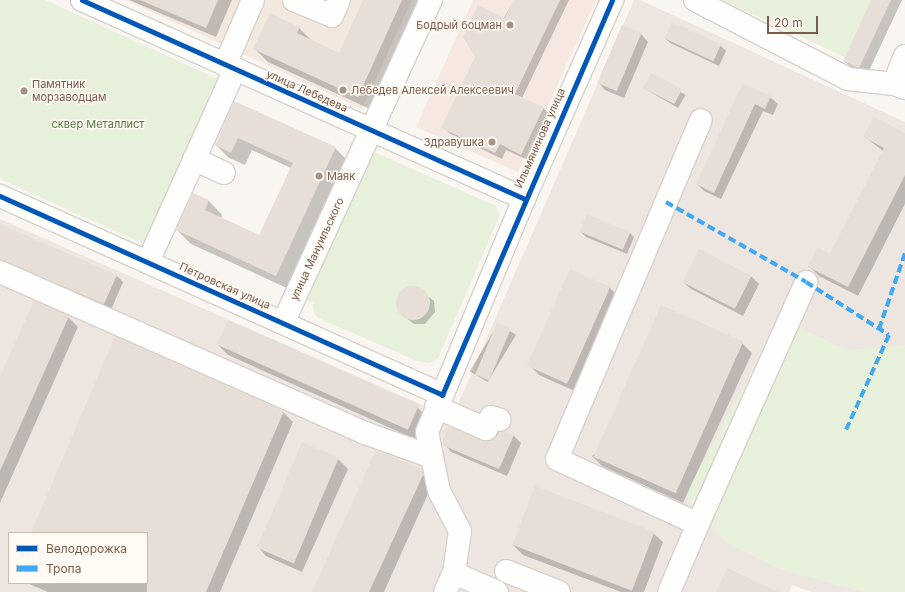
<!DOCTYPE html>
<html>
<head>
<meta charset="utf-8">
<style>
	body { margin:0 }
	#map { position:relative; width:905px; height:592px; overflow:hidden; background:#f9f5f0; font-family:Inter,sans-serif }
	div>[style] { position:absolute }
	.residential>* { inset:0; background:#f2e8de }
	.commercial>* { inset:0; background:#f6e8e1 }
	.industrial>* { inset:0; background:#ede5e0 }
	.green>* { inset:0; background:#e7f0db }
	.shadow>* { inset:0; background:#0003; transform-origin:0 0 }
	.building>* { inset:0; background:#e6ded7; transform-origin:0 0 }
	.round { border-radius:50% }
	.roads { filter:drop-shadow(1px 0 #d7d1cb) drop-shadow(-1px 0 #d7d1cb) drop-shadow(0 1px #d7d1cb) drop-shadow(0 -1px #d7d1cb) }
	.minor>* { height:22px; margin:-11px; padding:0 11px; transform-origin:11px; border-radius:11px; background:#fefefd }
	.quiet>* { height:4px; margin-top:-2px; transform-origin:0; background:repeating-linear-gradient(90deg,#3fa9f5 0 8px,transparent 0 12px) }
	.cycleway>* { height:5px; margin:-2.5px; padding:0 2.5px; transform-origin:2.5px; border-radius:2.5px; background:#0057b8 }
	.dots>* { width:11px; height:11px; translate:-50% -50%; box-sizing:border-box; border:2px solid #fffaf3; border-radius:50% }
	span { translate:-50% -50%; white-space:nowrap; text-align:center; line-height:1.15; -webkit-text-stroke:3px #fffaf3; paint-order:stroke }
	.poi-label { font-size:11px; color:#7a5c4d }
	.right { translate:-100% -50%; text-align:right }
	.left { translate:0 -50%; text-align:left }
	.street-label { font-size:11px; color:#7a5c4d }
	.park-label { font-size:11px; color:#537a41 }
	.legend { position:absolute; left:8px; top:532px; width:140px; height:52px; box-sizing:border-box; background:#fffaf3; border:1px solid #cabbb1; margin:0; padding:5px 7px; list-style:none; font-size:12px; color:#7a5c4d }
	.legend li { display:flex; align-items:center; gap:8px; height:20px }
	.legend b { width:20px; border:1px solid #cabbb1 }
	.scale { position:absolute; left:767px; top:16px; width:51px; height:18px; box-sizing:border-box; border:2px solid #7a5c4d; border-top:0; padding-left:5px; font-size:12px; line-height:14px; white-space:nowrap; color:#7a5c4d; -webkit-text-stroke:3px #fffaf3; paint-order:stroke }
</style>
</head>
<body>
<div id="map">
	<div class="residential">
		<div style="clip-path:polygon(126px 0,412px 0,362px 109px)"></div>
	</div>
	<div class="commercial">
		<div style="clip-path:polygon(473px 0,596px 0,518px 172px,416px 127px)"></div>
	</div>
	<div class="industrial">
		<div style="clip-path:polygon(evenodd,634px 0,640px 0,905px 122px,905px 592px,811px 592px,792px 585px,789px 592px,0 592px,0 219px,452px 418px,634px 0,9px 533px,147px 533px,147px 583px,9px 583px,9px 533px)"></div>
	</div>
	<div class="green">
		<div style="clip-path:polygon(0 0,45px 0,220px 80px,146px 245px,0 179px)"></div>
		<div style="clip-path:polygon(722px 0,871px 0,845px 57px)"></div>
		<div style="clip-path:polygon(374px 152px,496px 206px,500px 215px,438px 358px,429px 363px,417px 361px,318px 318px,314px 313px,313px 303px,307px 300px)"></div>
		<div style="clip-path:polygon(780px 319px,848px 350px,905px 345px,905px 592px,863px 592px,782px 570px,727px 543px,685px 495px)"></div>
	</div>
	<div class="shadow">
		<div style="clip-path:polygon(129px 0,232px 0,216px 37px)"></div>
		<div style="clip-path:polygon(365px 0,422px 0,372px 110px,268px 62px,255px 49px,299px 28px,313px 42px,340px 54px)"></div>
		<div style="clip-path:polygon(514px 0,569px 0,522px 98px,543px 108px,550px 114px,528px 160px,506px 150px,502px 159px,449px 133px,443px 127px)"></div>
		<div style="clip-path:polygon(873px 0,902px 0,867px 75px,852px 68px,844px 61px)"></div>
		<div style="clip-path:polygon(672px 23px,721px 46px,726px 51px,719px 66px,670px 43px,665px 38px)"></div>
		<div style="clip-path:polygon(622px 26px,641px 34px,648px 42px,624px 98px,605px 90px,598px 82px)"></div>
		<div style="left:651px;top:75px;width:40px;height:15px;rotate:30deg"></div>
		<div style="clip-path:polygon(744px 84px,770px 97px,778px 104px,773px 115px,763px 111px,721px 199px,704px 191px,697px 184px)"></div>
		<div style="clip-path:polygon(235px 102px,335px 148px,349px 162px,289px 289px,191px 244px,177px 230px,193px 194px,209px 201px,222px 215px,221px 219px,259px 237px,291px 168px,252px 150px,245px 165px,229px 158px,216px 145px)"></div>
		<div style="clip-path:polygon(905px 134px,905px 204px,858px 296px,819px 276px,809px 266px,831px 255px,883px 151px,865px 137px)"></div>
		<div style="clip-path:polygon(0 225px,117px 276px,123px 282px,111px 310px,0 268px)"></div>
		<div style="clip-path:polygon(581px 232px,629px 232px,634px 237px,627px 254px,586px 237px)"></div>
		<div style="clip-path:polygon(699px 250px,752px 277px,759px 284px,743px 316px,691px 289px,683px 282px)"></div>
		<div style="clip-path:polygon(416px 287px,434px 301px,435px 312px,425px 324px,414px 324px,405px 317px,400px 312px,397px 301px,406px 288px)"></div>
		<div style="clip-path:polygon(609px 287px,619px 297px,577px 392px,539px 375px,529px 365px)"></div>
		<div style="clip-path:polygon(68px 317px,78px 327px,0 503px,0 379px)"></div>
		<div style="left:498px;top:324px;width:21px;height:55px;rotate:31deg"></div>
		<div style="clip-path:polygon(742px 343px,752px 353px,683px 503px,602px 466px,592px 456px)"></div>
		<div style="clip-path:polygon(218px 345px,417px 407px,427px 417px,417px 440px,228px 355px)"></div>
		<div style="clip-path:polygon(283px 412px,293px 422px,220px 592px,48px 592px,27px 583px,147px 583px,147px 533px,32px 533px)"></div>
		<div style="clip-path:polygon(449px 427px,487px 442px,506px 432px,514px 436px,521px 443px,507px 476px,451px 452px,443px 442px)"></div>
		<div style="clip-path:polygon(338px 459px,348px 469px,302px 572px,266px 556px,257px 546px)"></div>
		<div style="clip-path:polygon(421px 470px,431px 480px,432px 485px,384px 592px,313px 592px)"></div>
		<div style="clip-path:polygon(653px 533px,663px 542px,644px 592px,621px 592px,523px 555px,513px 545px)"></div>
	</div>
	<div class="building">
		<div style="clip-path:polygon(140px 0,218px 0,206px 28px)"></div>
		<div style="clip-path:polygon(363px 0,402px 0,358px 97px,253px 49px,270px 13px,300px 27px,297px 33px,339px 53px)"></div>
		<div style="clip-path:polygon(513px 0,560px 0,515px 94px,544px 107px,521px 155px,500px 144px,495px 153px,441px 128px,475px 57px,463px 37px,478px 5px,505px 18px)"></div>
		<div style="clip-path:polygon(871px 0,891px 0,859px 68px,843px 61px)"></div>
		<div style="left:672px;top:22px;width:54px;height:18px;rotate:25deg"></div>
		<div style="left:622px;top:25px;width:21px;height:63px;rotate:23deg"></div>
		<div style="left:651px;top:73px;width:35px;height:17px;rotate:27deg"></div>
		<div style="clip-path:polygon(743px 83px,771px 96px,765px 109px,755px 104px,714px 193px,696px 184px)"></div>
		<div style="clip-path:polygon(234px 101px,336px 147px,276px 276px,176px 230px,193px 193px,209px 200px,205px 210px,259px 235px,293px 163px,238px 138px,231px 153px,215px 145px)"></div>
		<div style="clip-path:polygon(874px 117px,905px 133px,905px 175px,848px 287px,808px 267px,818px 247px,830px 254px,884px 148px,863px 137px)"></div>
		<div style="left:587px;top:214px;width:47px;height:19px;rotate:23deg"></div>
		<div style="clip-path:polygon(0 224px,117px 275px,104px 304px,0 260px)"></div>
		<div style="left:699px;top:249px;width:59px;height:37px;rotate:27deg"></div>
		<div style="left:570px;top:269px;width:44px;height:106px;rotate:24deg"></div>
		<div class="round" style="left:396px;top:286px;width:34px;height:34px"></div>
		<div style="clip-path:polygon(34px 301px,69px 316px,0 471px,0 376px)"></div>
		<div style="left:661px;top:305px;width:90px;height:166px;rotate:24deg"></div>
		<div style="left:228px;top:320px;width:209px;height:27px;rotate:24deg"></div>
		<div style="left:497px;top:323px;width:15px;height:56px;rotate:23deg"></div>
		<div style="clip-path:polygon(115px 336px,284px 411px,206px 592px,147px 592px,147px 533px,31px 533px)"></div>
		<div style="clip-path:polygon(449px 426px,487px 441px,494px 439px,498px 432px,506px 431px,514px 435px,499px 469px,442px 445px)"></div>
		<div style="left:302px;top:442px;width:40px;height:115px;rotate:23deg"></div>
		<div style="clip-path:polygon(376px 450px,422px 469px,423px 475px,369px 592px,312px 592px)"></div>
		<div style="left:535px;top:486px;width:128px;height:63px;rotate:21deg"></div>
		<div style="clip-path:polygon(727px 568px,779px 592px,716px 592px)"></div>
	</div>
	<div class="roads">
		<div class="minor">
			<div style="left:82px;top:0;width:485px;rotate:24.2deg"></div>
			<div style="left:294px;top:0;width:41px;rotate:22.8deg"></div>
			<div style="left:332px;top:16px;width:17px;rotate:-66deg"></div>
			<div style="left:695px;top:0;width:172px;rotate:27.3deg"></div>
			<div style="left:848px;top:79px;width:46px;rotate:6.2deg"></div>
			<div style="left:894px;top:84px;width:12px;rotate:20deg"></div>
			<div style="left:225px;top:65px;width:71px;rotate:-66.7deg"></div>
			<div style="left:894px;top:84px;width:30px;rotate:-69deg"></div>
			<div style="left:194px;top:159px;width:33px;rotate:25deg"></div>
			<div style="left:0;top:196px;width:485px;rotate:24.2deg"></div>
			<div style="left:148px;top:262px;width:212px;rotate:-65.7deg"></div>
			<div style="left:0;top:272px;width:399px;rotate:23.8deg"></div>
			<div style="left:365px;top:433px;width:71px;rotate:19.7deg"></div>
			<div style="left:283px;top:323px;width:355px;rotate:-65.4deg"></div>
			<div style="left:436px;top:407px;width:55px;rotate:23.7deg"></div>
			<div style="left:486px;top:429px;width:13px;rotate:-67deg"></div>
			<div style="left:491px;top:417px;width:9px;rotate:18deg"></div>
			<div style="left:698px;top:524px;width:265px;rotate:-65.9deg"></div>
			<div style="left:506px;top:571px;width:57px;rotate:21.6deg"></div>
			<div style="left:454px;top:573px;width:47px;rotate:23.8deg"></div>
			<div style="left:445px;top:592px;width:21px;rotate:-65deg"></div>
			<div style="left:454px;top:573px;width:42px;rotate:-81.9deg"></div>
			<div style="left:460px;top:531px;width:45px;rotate:-117.7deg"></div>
			<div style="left:439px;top:491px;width:60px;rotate:-101.5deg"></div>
			<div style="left:427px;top:432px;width:252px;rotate:-67.4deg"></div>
			<div style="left:524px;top:199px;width:218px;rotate:-66.1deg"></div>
			<div style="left:669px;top:592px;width:74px;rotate:-66.9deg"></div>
			<div style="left:698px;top:524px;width:155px;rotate:-155.3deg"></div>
			<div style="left:557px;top:459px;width:368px;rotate:-67deg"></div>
		</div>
	</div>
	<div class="quiet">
		<div style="left:666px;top:202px;width:161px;rotate:29.7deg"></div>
		<div style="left:806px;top:282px;width:98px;rotate:32.6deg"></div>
		<div style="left:889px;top:335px;width:104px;rotate:114.4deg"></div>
		<div style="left:879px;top:329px;width:80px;rotate:-71.1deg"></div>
	</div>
	<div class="cycleway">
		<div style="left:82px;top:0;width:485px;rotate:24.2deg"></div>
		<div style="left:0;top:196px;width:485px;rotate:24.2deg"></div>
		<div style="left:442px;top:395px;width:430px;rotate:-66.7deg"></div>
	</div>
	<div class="dots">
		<div style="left:510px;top:25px;background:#a69286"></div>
		<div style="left:343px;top:90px;background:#a69286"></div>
		<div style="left:24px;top:91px;background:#a69286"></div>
		<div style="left:492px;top:142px;background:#a69286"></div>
		<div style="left:319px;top:176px;background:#a69286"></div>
	</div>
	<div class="poi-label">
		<span class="right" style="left:502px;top:25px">Бодрый боцман</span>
		<span class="left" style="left:32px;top:91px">Памятник<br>морзаводцам</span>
		<span class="left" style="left:351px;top:90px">Лебедев Алексей Алексеевич</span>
		<span class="right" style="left:484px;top:142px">Здравушка</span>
		<span class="left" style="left:327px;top:176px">Маяк</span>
	</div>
	<div class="street-label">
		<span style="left:307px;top:91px;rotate:24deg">улица Лебедева</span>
		<span style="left:540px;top:138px;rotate:-66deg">Ильмянинова улица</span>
		<span style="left:317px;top:249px;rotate:-65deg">улица Мануильского</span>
		<span style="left:225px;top:286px;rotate:24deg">Петровская улица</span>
	</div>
	<div class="park-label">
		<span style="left:98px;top:124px">сквер Металлист</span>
	</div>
	<ul class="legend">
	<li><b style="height:5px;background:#0057b8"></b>Велодорожка</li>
	<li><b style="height:5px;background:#3fa9f5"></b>Тропа</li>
	</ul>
	<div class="scale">20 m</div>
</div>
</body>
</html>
